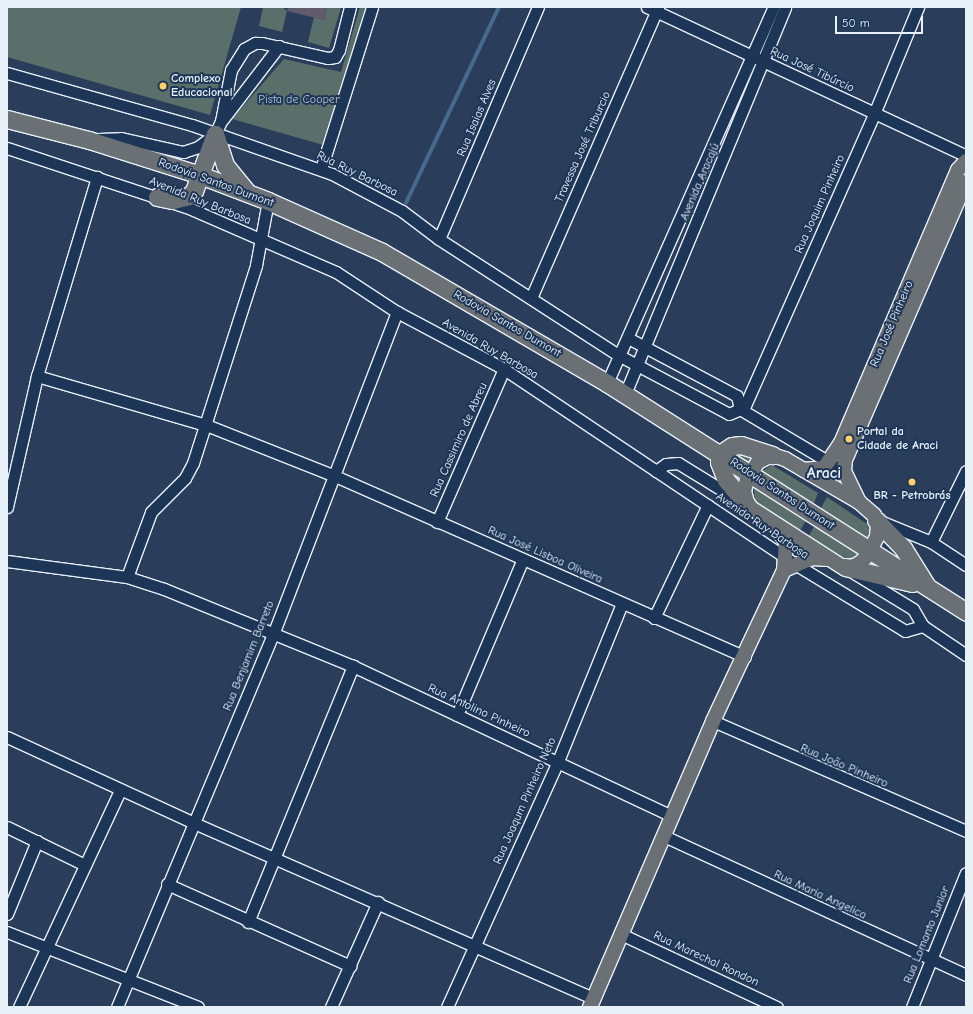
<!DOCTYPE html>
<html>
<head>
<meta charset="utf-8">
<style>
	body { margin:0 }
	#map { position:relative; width:973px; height:1014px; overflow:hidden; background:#2a3d5b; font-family:"Comic Neue",sans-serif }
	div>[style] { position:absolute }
	.green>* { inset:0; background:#5a6e6a }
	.stream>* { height:3.5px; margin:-1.75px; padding:0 1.75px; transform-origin:1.75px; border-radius:1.75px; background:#456a8c }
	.building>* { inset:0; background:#605b6d }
	.roads { filter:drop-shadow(1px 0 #e8f1f8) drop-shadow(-1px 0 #e8f1f8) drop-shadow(0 1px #e8f1f8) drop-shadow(0 -1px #e8f1f8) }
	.minor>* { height:11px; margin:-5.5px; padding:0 5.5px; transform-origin:5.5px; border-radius:5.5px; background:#1d3557 }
	.major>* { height:14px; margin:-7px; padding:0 7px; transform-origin:7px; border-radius:7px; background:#6a7074 }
	.highway>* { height:17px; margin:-8.5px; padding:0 8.5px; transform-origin:8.5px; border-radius:8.5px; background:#6a7074 }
	.dots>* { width:11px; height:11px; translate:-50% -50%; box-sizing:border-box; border:2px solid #1d3557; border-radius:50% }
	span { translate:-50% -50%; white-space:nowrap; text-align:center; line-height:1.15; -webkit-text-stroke:4px #1d3557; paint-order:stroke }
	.street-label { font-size:12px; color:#e8f1f8 }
	.poi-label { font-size:12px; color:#e8f1f8; font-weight:700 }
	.left { translate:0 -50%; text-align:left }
	.park-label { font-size:12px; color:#b6c3c6 }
	.district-label { font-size:16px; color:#e8f1f8; font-weight:700 }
	.frame { position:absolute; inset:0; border:8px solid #e8f1f8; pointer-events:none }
	.scale { position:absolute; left:835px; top:16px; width:88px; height:18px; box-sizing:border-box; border:2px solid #e8f1f8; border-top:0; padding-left:5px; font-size:12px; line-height:14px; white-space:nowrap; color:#e8f1f8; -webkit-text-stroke:3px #1d3557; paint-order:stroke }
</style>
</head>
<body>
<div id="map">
	<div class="green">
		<div style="clip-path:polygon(7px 7px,241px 7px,210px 115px,7px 57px)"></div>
		<div style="clip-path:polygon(263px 7px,282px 7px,287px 11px,282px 32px,259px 26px)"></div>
		<div style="clip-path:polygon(327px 7px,341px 7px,329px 48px,308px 42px,314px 17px,324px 20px)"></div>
		<div style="clip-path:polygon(360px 7px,367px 7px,327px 146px,232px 119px,284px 59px,341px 72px)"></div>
		<div style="clip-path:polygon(727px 452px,758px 458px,751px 469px)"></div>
		<div style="clip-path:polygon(772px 465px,818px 493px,813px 506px,759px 473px)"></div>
		<div style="clip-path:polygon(753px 483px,807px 519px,799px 532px,755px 501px)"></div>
		<div style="clip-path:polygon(827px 497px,867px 524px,871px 535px,868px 541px,819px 512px)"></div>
		<div style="clip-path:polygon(815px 525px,862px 553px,854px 560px,839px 556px,808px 537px)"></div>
	</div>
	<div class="stream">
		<div style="left:406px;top:203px;width:217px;rotate:-64.6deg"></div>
	</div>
	<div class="building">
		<div style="clip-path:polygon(288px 7px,327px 7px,324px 20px,287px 11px)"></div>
	</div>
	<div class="roads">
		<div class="minor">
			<div style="left:647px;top:7px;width:352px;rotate:25deg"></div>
			<div style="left:7px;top:73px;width:192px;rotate:15.7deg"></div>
			<div style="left:192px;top:125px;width:148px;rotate:19.3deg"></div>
			<div style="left:332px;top:174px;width:79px;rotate:27.9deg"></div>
			<div style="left:402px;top:211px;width:46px;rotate:37.1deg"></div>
			<div style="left:439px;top:239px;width:216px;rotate:32.9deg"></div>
			<div style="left:620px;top:356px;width:123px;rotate:28deg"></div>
			<div style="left:729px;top:414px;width:12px;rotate:-24deg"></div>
			<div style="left:223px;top:119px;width:92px;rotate:-52.5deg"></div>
			<div style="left:98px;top:139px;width:23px;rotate:-2deg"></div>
			<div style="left:121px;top:138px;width:64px;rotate:12.7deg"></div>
			<div style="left:183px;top:152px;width:16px;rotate:-18deg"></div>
			<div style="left:198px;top:147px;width:21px;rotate:-37deg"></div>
			<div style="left:215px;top:134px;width:14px;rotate:-65deg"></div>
			<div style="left:221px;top:121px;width:52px;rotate:-78.9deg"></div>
			<div style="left:231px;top:70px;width:25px;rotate:-58deg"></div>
			<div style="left:244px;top:49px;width:13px;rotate:-29deg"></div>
			<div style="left:255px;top:43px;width:7px"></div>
			<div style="left:262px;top:43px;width:68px;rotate:12.8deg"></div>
			<div style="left:328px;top:58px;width:7px;rotate:-8deg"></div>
			<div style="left:335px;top:57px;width:8px;rotate:-60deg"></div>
			<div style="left:339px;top:50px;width:44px;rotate:-75.7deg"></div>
			<div style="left:7px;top:148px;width:194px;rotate:18.3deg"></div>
			<div style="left:191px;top:209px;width:158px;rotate:23.5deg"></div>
			<div style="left:336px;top:272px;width:73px;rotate:33.3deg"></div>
			<div style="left:397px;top:312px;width:121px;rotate:28deg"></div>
			<div style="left:504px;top:369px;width:350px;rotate:33.8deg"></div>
			<div style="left:795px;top:564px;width:129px;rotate:31.3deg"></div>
			<div style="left:905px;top:631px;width:19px;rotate:-16deg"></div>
			<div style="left:923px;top:626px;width:52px;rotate:34deg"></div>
			<div style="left:321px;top:169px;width:170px;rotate:-72.5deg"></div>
			<div style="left:439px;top:239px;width:252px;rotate:-66.9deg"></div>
			<div style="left:531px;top:298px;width:318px;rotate:-66.4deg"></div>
			<div style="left:628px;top:338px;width:123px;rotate:28deg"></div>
			<div style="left:737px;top:396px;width:13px;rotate:77deg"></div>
			<div style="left:740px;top:409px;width:121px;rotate:30.8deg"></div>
			<div style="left:37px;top:376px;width:176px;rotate:16.2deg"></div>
			<div style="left:206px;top:425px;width:139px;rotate:21.6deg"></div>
			<div style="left:335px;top:476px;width:448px;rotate:23.8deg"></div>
			<div style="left:607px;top:383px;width:411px;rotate:-66.1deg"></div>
			<div style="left:625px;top:394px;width:419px;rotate:-67.5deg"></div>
			<div style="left:743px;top:410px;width:324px;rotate:-66.1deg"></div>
			<div style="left:874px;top:114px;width:116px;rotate:-67.6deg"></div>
			<div style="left:656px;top:471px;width:12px;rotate:-35deg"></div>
			<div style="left:666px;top:464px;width:12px;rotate:-5deg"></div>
			<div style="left:678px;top:463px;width:67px;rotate:31.6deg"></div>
			<div style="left:7px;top:507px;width:134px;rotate:-77.1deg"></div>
			<div style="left:37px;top:376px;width:208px;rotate:-73.2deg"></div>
			<div style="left:880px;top:521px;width:55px;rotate:22.4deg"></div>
			<div style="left:931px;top:542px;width:42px;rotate:33.3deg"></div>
			<div style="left:437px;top:522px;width:167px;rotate:-66.4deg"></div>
			<div style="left:931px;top:542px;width:79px;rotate:-63.8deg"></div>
			<div style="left:7px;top:561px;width:121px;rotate:7.6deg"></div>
			<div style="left:127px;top:577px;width:39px;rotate:18deg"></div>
			<div style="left:164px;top:589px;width:204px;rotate:22.2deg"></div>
			<div style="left:353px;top:666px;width:353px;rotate:25.2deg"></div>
			<div style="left:854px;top:573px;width:69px;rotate:31.4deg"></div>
			<div style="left:913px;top:609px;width:20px;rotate:60deg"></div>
			<div style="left:127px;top:577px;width:69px;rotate:-69.7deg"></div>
			<div style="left:151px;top:512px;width:48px;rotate:-45deg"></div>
			<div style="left:185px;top:478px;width:17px;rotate:-62deg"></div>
			<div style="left:193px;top:463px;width:208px;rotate:-72.3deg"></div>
			<div style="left:256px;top:265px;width:65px;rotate:-79.4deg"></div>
			<div style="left:654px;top:618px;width:125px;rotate:-64.5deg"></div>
			<div style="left:457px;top:715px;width:169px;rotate:-67.1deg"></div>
			<div style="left:713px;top:721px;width:276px;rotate:23.5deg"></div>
			<div style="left:7px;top:737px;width:206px;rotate:24.7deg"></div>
			<div style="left:194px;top:823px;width:437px;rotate:23.7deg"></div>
			<div style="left:7px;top:827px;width:87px;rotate:26deg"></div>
			<div style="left:664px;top:836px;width:332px;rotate:24.7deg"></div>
			<div style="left:167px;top:884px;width:201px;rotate:24.1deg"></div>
			<div style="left:7px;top:914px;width:79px;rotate:-67.7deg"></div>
			<div style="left:248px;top:922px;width:277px;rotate:-67.7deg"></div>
			<div style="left:7px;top:932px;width:205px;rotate:21.4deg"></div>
			<div style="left:623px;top:935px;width:170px;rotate:25.1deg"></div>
			<div style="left:19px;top:1007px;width:239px;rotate:-65deg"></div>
			<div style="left:117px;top:1007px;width:407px;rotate:-67.3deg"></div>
			<div style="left:274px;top:632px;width:343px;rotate:-69deg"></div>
			<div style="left:331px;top:1007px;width:115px;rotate:-65.9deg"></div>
			<div style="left:447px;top:1007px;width:270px;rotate:-65.7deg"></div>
			<div style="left:558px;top:761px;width:170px;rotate:-67.9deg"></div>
			<div style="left:912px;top:1007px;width:144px;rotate:-68.1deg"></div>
		</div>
		<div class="major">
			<div style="left:772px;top:455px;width:14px;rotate:17deg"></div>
			<div style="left:785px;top:459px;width:86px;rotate:30.2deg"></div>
			<div style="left:859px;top:502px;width:20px;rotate:41deg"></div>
			<div style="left:874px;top:515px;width:11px;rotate:68deg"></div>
			<div style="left:878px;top:525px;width:12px;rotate:95deg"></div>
			<div style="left:877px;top:537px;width:23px;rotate:119deg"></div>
			<div style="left:866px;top:557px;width:8px;rotate:135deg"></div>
			<div style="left:860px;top:563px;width:9px;rotate:153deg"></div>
			<div style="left:852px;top:567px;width:11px;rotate:-175deg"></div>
			<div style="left:841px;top:566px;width:111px;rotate:-147.2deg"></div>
			<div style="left:748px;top:506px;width:16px;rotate:-105deg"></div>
			<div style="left:744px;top:491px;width:11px;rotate:-75deg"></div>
			<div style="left:747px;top:480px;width:21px;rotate:-59deg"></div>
			<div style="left:758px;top:462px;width:16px;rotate:-27deg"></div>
			<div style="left:804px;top:470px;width:20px;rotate:-6deg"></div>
			<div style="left:824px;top:468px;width:30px;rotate:-56deg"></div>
			<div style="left:841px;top:443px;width:297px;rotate:-66.8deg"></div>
			<div style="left:958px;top:170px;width:12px;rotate:-48deg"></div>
			<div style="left:859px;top:502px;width:34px;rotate:-116deg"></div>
			<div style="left:844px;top:471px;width:11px;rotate:-85deg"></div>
			<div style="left:845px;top:460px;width:303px;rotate:-66.5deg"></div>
			<div style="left:784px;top:570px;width:30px;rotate:-23deg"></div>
			<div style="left:812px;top:558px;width:16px;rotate:4deg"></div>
			<div style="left:590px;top:1007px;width:311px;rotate:-66.7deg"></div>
			<div style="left:713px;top:721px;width:167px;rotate:-64.8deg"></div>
			<div style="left:784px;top:570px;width:28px;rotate:-86deg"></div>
			<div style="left:786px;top:542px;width:19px;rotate:-122deg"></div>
		</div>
		<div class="highway">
			<div style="left:7px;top:119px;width:85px;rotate:14.4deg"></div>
			<div style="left:89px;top:140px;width:116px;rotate:17.5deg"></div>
			<div style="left:200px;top:175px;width:73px;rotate:20.9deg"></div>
			<div style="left:268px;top:201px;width:125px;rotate:24.1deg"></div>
			<div style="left:382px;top:252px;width:260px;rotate:30.2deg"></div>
			<div style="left:607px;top:383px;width:426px;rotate:32.5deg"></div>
			<div style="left:215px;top:134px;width:33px;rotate:72deg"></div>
			<div style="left:225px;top:165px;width:33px;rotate:51deg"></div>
			<div style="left:157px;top:197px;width:16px;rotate:11deg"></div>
			<div style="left:173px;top:200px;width:16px;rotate:-14deg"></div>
			<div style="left:189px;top:196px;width:7px;rotate:-45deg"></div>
			<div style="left:194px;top:191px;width:61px;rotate:-69.8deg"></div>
			<div style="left:720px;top:454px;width:8px;rotate:97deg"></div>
			<div style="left:719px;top:462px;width:19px;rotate:69deg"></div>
			<div style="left:726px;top:480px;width:34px;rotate:50deg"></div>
			<div style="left:720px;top:454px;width:14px;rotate:-34deg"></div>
			<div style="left:732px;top:446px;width:9px;rotate:-6deg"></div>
			<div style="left:741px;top:445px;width:33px;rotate:18deg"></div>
			<div style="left:876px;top:520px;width:39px;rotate:46deg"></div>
			<div style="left:903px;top:548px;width:44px;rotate:58.1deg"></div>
			<div style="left:845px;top:567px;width:69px;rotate:13.4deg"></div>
		</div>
	</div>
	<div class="dots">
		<div style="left:163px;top:86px;background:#ffd166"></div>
		<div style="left:849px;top:439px;background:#ffd166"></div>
		<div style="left:912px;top:482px;background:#ffd166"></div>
	</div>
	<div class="street-label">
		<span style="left:812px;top:70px;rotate:25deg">Rua José Tibúrcio</span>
		<span style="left:477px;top:118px;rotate:-67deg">Rua Isaias Alves</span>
		<span style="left:583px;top:147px;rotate:-66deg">Travessa José Triburcio</span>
		<span style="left:357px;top:174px;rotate:26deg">Rua Ruy Barbosa</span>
		<span style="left:700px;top:182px;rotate:-67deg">Avenida Aracajú</span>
		<span style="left:216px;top:183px;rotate:20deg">Rodovia Santos Dumont</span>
		<span style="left:200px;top:201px;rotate:22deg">Avenida Ruy Barbosa</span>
		<span style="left:820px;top:204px;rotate:-66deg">Rua Joquim Pinheiro</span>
		<span style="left:507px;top:324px;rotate:30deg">Rodovia Santos Dumont</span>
		<span style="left:892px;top:324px;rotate:-67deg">Rua José Pinheiro</span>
		<span style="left:490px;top:349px;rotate:30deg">Avenida Ruy Barbosa</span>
		<span style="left:459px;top:440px;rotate:-66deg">Rua Cassimiro de Abreu</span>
		<span style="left:782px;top:494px;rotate:33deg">Rodovia Santos Dumont</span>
		<span style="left:762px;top:526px;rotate:34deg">Avenida Ruy Barbosa</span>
		<span style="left:545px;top:555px;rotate:24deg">Rua José Lisboa Oliveira</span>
		<span style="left:249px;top:656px;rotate:-68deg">Rua Benjamim Barreto</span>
		<span style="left:479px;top:711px;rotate:25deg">Rua Antolino Pinheiro</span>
		<span style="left:844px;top:766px;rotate:23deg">Rua João Pinheiro</span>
		<span style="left:525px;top:801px;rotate:-66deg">Rua Joaqum Pinheiro Neto</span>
		<span style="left:820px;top:895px;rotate:25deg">Rua Maria Angelica</span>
		<span style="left:927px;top:935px;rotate:-68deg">Rua Lomanto Junior</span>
		<span style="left:706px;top:959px;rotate:25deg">Rua Marechal Rondon</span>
	</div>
	<div class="poi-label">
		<span class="left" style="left:171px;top:86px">Complexo<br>Educacional</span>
		<span class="left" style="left:857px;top:439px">Portal da<br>Cidade de Araci</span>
		<span style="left:912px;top:496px">BR - Petrobrás</span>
	</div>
	<div class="park-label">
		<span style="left:299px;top:100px">Pista de Cooper</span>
	</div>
	<div class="district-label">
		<span style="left:824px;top:473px">Araci</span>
	</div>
	<div class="frame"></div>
	<div class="scale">50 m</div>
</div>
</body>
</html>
